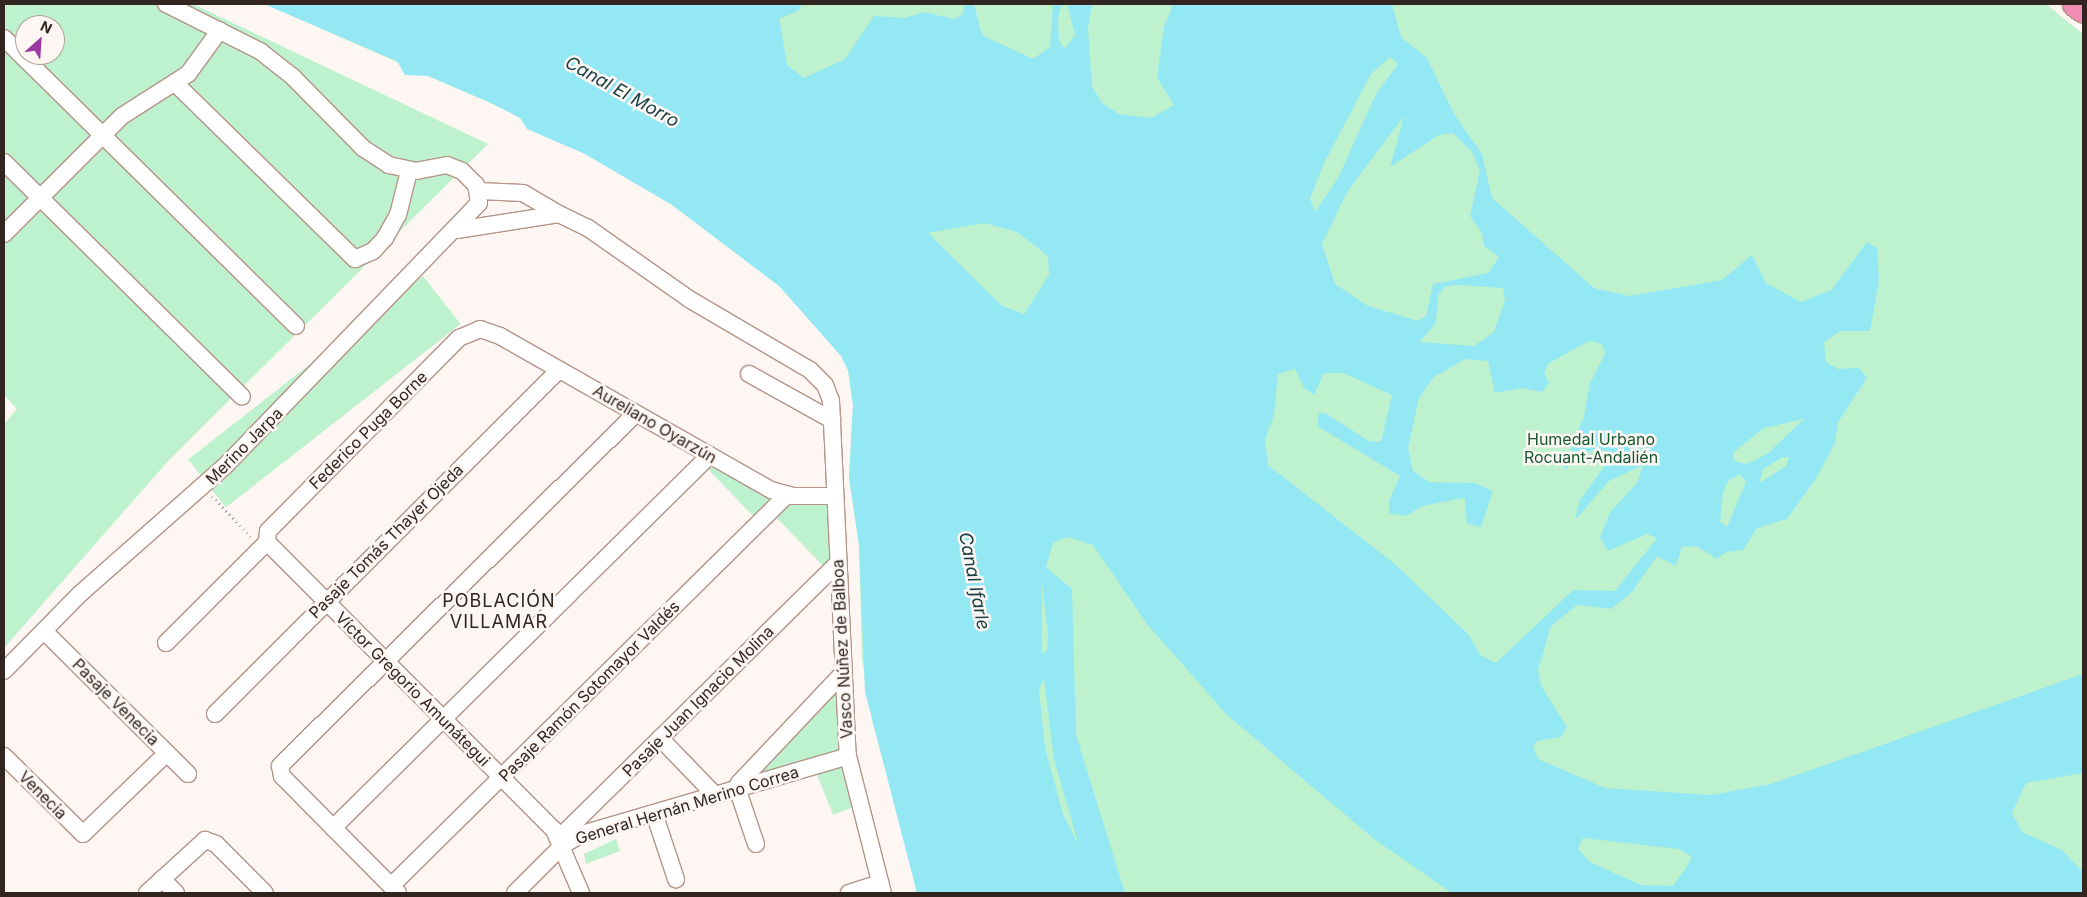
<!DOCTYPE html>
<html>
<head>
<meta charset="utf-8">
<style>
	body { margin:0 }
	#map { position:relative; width:2087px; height:897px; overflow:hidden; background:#fdf6f3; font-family:Inter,sans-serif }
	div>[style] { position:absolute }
	.green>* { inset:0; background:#bef1cd; transform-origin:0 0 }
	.water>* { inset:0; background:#94e8f3 }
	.path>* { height:3px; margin-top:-1.5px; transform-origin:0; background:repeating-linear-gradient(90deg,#aba29e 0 1px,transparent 0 5px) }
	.roads { filter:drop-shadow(1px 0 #b49488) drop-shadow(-1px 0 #b49488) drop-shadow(0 1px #b49488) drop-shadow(0 -1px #b49488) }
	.minor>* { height:16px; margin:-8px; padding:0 8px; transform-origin:8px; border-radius:8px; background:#fff }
	.trunk>* { height:26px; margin:-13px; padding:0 13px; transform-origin:13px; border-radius:13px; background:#f28eb6 }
	span { translate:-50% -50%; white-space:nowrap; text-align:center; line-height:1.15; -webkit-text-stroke:5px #fdf6f3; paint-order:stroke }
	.street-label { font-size:16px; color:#322520 }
	.park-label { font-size:16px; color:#165832 }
	.water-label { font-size:18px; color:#184045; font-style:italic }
	.neighbourhood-label { font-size:18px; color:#322520; letter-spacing:1px }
	.frame { position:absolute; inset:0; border:5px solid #322520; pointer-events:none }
	.north { position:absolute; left:15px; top:15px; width:50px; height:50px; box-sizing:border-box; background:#fdf6f3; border:1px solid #aca29f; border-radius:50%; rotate:26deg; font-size:14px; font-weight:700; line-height:20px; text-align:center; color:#322520 }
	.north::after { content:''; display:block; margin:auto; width:18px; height:22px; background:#9939a1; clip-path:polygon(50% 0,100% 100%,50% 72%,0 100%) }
</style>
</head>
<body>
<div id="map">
	<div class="green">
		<div style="clip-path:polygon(evenodd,4px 4px,193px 4px,488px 144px,169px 460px,4px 648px,4px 424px,17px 409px,4px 395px,4px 4px,25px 25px,55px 25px,55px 55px,25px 55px,25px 25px)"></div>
		<div style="clip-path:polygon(265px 4px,2046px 4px,2083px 34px,2083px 893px,917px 893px,884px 751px,873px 725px,862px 659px,859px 545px,849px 478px,853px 405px,848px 370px,841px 356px,862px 370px,783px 285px,693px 211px,572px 139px)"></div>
		<div style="left:423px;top:276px;width:61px;height:298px;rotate:52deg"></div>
		<div style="clip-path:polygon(711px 459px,775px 495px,757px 520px,704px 465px)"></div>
		<div style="clip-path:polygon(787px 497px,834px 497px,835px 563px,828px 571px,771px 512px)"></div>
		<div style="clip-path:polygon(840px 679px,847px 755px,744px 778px)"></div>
		<div style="clip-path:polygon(847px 758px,859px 805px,833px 815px,814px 767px)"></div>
		<div style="clip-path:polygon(616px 839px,620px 851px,586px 864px,584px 854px)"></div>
	</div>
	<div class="water">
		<div style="clip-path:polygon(evenodd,264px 4px,802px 4px,798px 11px,780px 18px,780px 23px,787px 65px,804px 78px,845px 59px,874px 16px,905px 18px,924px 12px,954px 19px,962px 15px,965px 4px,974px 4px,982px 35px,1033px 59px,1050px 47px,1053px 4px,1092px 4px,1088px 28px,1092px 87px,1103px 104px,1119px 114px,1151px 118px,1174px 105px,1157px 78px,1164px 27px,1173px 4px,1392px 4px,1401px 37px,1427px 58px,1454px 114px,1482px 154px,1492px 198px,1594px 288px,1629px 296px,1722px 280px,1752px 255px,1766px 283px,1801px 302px,1831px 290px,1867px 242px,1877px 248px,1879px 280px,1870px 331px,1840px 331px,1824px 342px,1826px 362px,1838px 369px,1859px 368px,1867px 378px,1838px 422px,1835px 443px,1817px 477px,1787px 519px,1757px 528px,1743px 550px,1726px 552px,1717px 559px,1696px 546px,1682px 547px,1676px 566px,1657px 556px,1632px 592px,1611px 609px,1577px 605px,1551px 626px,1538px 670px,1541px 686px,1567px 727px,1561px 737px,1537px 741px,1533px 746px,1538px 759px,1605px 788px,1711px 795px,1771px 784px,2083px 674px,2083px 773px,2026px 783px,2012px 813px,2022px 832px,2062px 850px,2083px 872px,2083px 893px,1452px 893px,1374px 839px,1226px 714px,1147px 624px,1093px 545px,1068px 537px,1053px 543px,1046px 567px,1072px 589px,1076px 735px,1125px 893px,917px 893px,865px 692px,859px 545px,849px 478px,853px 405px,848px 370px,841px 356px,779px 286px,672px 205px,585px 154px,527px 129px,520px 118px,489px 102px,428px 76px,405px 75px,397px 61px,264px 4px,1067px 4px,1075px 35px,1065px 49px,1059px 41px,1058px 19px,1061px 6px,1067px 4px,264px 4px,1390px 57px,1398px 64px,1376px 94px,1338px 178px,1315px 212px,1310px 199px,1324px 163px,1371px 74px,1390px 57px,264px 4px,1404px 116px,1390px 167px,1439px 135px,1453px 133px,1472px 152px,1480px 171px,1470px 216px,1482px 233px,1484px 246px,1499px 257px,1488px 273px,1433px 284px,1426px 316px,1418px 321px,1368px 306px,1335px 284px,1322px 244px,1347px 192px,1404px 116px,264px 4px,984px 223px,1017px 232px,1048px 256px,1049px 275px,1024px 314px,1002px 306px,928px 233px,984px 223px,264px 4px,1458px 285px,1503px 288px,1505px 300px,1494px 332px,1474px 346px,1420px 342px,1436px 323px,1438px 295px,1446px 286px,1458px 285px,264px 4px,1589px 341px,1602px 344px,1605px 354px,1590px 383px,1584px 416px,1563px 470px,1594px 449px,1606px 453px,1605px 465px,1580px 500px,1575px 520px,1609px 481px,1643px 465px,1637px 483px,1610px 512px,1600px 538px,1608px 551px,1647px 534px,1657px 538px,1615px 591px,1573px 590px,1496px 663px,1480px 655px,1469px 635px,1396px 565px,1268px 465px,1265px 440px,1274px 415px,1278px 374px,1295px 369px,1304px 388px,1314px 395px,1324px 373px,1343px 373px,1392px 395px,1381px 442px,1369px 441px,1325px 413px,1319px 413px,1317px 426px,1400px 476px,1389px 501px,1389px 513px,1406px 516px,1422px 506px,1465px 498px,1467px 524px,1481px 527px,1493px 491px,1475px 483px,1429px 482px,1413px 471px,1408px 448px,1419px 398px,1434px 377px,1465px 359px,1488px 361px,1495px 393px,1522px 388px,1542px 392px,1549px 383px,1544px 373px,1549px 363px,1589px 341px,264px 4px,1804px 419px,1767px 454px,1747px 464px,1734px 461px,1734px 452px,1764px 428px,1804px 419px,264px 4px,1783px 457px,1789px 457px,1786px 466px,1759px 483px,1763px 469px,1783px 457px,264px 4px,1740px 474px,1746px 482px,1727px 527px,1720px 522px,1723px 492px,1729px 480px,1740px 474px,264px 4px,1042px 582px,1048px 636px,1047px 650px,1042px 654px,1042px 582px,264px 4px,1044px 679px,1054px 759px,1079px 846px,1063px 814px,1045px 748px,1039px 689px,1044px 679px,264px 4px,1583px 838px,1679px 849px,1691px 856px,1690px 862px,1673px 886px,1641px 885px,1590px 862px,1578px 849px,1583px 838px)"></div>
	</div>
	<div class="path">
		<div style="left:212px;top:496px;width:57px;rotate:46.4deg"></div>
	</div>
	<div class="roads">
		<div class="minor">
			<div style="left:4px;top:38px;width:410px;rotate:44.6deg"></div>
			<div style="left:175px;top:83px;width:252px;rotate:44.4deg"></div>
			<div style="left:355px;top:259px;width:20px;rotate:-24deg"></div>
			<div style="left:373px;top:251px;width:18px;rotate:-47deg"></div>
			<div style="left:385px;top:238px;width:26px;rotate:-61deg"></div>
			<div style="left:398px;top:215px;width:45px;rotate:-76deg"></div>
			<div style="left:4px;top:162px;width:334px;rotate:44.6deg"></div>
			<div style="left:479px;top:191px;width:44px;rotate:2.6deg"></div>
			<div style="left:523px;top:193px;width:42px;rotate:30.3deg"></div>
			<div style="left:457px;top:230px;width:103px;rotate:-8.9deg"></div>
			<div style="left:559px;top:214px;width:32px;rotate:26deg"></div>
			<div style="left:588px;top:228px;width:123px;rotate:35.1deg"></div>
			<div style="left:689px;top:299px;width:140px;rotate:30.4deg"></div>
			<div style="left:810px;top:370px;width:21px;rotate:45deg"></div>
			<div style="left:825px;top:385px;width:17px;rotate:69deg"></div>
			<div style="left:831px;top:401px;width:355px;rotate:87.3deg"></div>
			<div style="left:848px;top:756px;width:141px;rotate:75.7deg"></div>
			<div style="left:4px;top:234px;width:167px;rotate:-45deg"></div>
			<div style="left:122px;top:116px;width:78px;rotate:-32.5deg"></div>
			<div style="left:188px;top:74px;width:54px;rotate:-54deg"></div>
			<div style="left:749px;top:374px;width:95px;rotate:29deg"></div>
			<div style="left:267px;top:542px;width:11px;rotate:-85deg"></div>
			<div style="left:268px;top:531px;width:272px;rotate:-45.3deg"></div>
			<div style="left:459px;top:338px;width:23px;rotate:-23deg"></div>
			<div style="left:480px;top:329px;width:21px;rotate:19deg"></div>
			<div style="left:500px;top:336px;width:312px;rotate:29.6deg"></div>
			<div style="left:771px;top:490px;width:23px;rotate:15deg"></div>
			<div style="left:793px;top:496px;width:42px"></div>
			<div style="left:267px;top:542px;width:407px;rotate:45.1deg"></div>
			<div style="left:554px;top:830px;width:69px;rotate:66.8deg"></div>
			<div style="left:44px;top:631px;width:203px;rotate:44.8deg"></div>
			<div style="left:166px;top:643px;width:143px;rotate:-45deg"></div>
			<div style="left:4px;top:671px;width:110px;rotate:-45.4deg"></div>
			<div style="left:81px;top:593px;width:193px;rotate:-41.4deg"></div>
			<div style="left:226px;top:465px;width:364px;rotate:-46deg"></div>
			<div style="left:479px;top:203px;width:18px;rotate:-99deg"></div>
			<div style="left:476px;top:185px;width:20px;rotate:-135deg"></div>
			<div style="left:462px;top:171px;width:16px;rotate:-158deg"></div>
			<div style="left:447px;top:165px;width:31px;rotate:169deg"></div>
			<div style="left:417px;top:171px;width:29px;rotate:-168deg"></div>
			<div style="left:389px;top:165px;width:31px;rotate:-147deg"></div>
			<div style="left:363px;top:148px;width:100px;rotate:-134.6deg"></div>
			<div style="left:293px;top:77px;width:42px;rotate:-141.8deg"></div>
			<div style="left:260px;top:51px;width:105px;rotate:-153.4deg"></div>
			<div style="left:215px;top:714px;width:486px;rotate:-45deg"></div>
			<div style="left:660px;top:738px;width:79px;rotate:46deg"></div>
			<div style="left:4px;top:756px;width:111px;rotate:44.6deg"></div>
			<div style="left:83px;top:834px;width:117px;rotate:-44deg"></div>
			<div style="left:654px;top:813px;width:70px;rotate:71.6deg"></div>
			<div style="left:333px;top:828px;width:530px;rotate:-44.69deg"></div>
			<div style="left:559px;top:838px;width:390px;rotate:-44.6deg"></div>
			<div style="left:756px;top:844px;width:59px;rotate:-108.7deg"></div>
			<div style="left:737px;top:788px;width:5px;rotate:-68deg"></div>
			<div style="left:739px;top:783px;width:149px;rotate:-46.6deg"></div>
			<div style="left:162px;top:879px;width:20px;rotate:45deg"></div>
			<div style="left:391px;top:886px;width:557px;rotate:-44.64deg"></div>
			<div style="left:147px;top:893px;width:79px;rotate:-42.4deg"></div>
			<div style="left:205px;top:840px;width:12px;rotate:20deg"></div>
			<div style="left:216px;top:844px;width:69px;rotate:45deg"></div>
			<div style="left:398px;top:893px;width:165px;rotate:-134.8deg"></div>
			<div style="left:282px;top:776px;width:10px;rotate:-101deg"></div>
			<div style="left:280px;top:766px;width:501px;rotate:-44.76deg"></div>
			<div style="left:515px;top:893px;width:68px;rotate:-45deg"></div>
			<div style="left:563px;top:845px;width:22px;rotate:-30deg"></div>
			<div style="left:582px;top:834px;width:277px;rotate:-16.3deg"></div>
			<div style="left:849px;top:893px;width:33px;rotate:-18deg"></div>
		</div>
		<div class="trunk">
			<div style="left:2076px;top:4px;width:9px;rotate:36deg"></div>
		</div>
	</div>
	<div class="street-label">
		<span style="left:655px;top:424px;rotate:30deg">Aureliano Oyarzún</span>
		<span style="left:368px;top:430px;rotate:-45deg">Federico Puga Borne</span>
		<span style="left:244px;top:446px;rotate:-45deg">Merino Jarpa</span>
		<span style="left:386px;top:541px;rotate:-45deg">Pasaje Tomás Thayer Ojeda</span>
		<span style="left:842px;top:649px;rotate:-93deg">Vasco Núñez de Balboa</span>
		<span style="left:413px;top:689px;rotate:45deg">Víctor Gregorio Amunátegui</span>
		<span style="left:589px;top:691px;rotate:-45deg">Pasaje Ramón Sotomayor Valdés</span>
		<span style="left:698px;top:701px;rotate:-45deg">Pasaje Juan Ignacio Molina</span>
		<span style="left:116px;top:702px;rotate:45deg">Pasaje Venecia</span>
		<span style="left:43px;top:795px;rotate:45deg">Venecia</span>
		<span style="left:687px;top:805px;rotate:-17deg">General Hernán Merino Correa</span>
	</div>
	<div class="park-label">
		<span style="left:1591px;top:448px">Humedal Urbano<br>Rocuant-Andalién</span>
	</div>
	<div class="water-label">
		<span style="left:622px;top:92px;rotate:29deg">Canal El Morro</span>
		<span style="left:974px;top:581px;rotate:79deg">Canal Ifarle</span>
	</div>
	<div class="neighbourhood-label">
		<span style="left:499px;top:612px">POBLACIÓN<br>VILLAMAR</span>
	</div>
	<div class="frame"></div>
	<div class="north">N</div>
</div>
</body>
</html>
